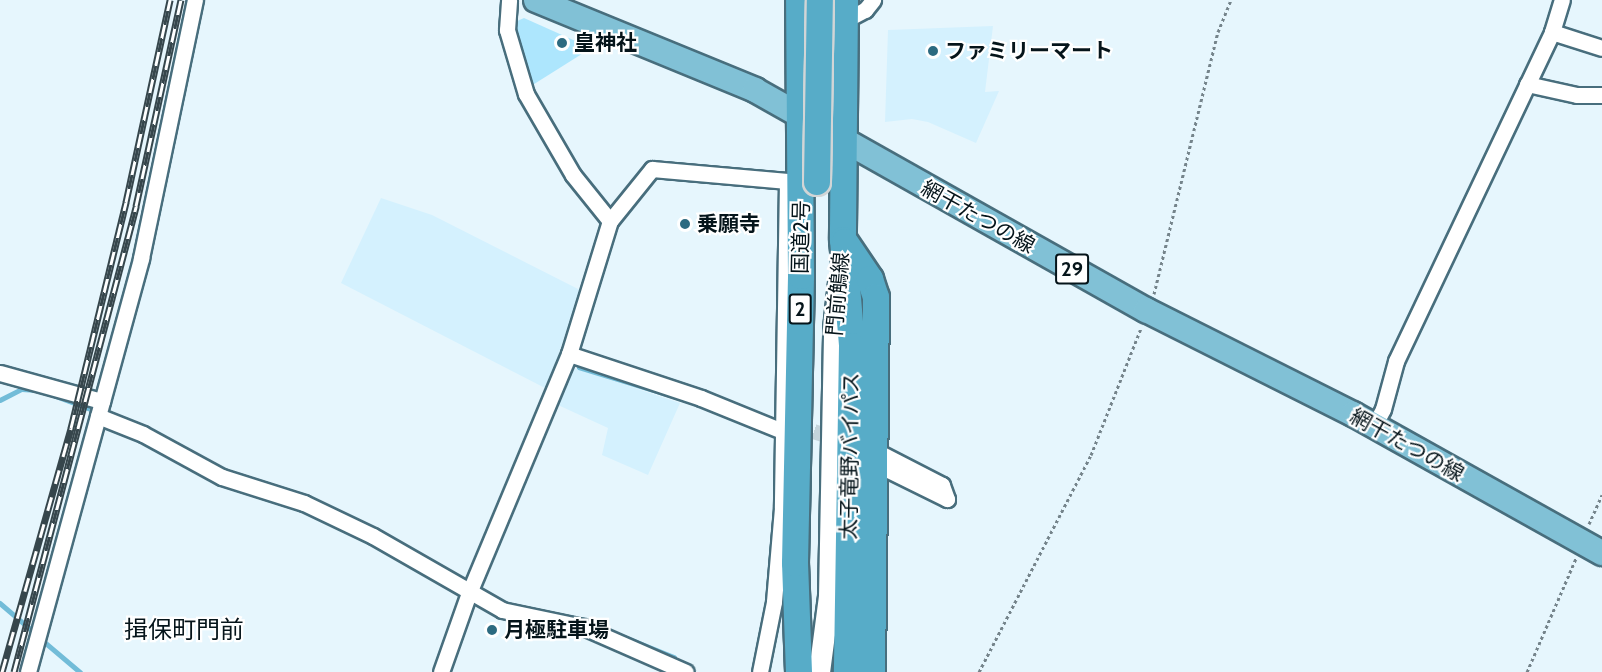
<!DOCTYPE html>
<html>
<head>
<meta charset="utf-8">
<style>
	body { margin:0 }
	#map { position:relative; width:1602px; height:672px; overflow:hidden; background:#e6f6fd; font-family:Cabin,"Noto Sans JP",sans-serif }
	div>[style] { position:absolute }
	.built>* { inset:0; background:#d4f1fe }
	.green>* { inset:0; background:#ade6fd }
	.stream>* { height:4.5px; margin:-2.25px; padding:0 2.25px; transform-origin:2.25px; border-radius:2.25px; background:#72bcd8 }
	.minor-tunnel>* { height:15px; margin-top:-7.5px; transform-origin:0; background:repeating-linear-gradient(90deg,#c4d4db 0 15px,transparent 0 23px) }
	.path>* { height:3px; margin-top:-1.5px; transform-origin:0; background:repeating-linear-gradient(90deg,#75848b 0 3px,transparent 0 6px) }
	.roads { filter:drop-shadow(2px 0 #486e7d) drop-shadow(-2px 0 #486e7d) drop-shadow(0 2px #486e7d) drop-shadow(0 -2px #486e7d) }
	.minor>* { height:15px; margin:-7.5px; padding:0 7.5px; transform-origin:7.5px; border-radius:7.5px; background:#fff }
	.secondary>* { height:21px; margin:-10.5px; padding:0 10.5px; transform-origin:10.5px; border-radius:10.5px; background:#fff }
	.primary>* { height:24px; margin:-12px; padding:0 12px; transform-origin:12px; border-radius:12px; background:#81c1d6 }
	.trunk>* { height:26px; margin:-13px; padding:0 13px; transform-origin:13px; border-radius:13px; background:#57acc8 }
	.rail>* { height:7px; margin-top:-3.5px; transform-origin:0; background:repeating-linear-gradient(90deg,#fff 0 14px,#36464c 0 28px); box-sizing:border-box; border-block:2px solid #36464c }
	.bridges { filter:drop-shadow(2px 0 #d2d5d6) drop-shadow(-2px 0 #d2d5d6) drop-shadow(0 2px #d2d5d6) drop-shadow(0 -2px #d2d5d6) }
	.trunk-bridge>* { height:26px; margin:-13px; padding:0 13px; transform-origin:13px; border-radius:13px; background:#57acc8 }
	.dots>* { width:16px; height:16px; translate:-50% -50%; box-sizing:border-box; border:3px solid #fff; border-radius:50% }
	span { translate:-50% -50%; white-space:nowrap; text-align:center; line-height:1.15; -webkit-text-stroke:4.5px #fff; paint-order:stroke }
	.shield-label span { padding:2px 4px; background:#fff; border:2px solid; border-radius:4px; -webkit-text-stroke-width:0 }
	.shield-label { font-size:20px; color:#05141a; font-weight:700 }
	.poi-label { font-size:21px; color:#05141a; font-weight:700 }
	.left { translate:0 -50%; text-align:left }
	.street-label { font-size:21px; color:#05141a }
	.quarter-label { font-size:24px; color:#05141a }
</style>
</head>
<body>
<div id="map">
	<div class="built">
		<div style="clip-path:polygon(993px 26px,985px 92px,999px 91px,976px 143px,928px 122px,912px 119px,885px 122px,888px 30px)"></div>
		<div style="clip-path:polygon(381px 198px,432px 215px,580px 290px,547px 389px,341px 283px)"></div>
		<div style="clip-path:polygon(574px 368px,680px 403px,648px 475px,602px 455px,608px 428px,558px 405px)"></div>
	</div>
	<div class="green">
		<div style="clip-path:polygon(524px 18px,580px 43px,585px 52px,531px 86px,515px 22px)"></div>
	</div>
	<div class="stream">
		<div style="left:579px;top:367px;width:105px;rotate:17.2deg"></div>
		<div style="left:53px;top:395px;width:46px;rotate:20.4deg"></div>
		<div style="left:0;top:400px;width:25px;rotate:-27deg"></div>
		<div style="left:22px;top:389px;width:15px;rotate:4deg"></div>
		<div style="left:0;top:603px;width:46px;rotate:40.6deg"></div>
		<div style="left:612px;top:632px;width:67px;rotate:22deg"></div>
		<div style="left:41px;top:639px;width:51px;rotate:40.2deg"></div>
	</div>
	<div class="minor-tunnel">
		<div style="left:792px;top:424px;width:52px;rotate:18.1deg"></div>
	</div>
	<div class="path">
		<div style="left:1154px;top:294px;width:270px;rotate:-76.3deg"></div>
		<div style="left:1218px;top:32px;width:35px;rotate:-68deg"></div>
		<div style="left:1589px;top:524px;width:32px;rotate:-66deg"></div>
		<div style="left:979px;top:672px;width:244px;rotate:-62.7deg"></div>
		<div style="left:1091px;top:455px;width:136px;rotate:-68.5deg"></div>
		<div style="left:1527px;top:672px;width:124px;rotate:-66.7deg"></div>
	</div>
	<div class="roads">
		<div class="minor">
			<div style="left:844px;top:21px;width:24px;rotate:-28deg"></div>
			<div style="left:865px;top:10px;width:13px;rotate:-51deg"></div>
			<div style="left:1552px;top:32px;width:52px;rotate:17.7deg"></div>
			<div style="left:1527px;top:84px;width:51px;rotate:12.4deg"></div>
			<div style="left:1577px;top:95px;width:25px"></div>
			<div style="left:610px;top:221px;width:67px;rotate:-51.1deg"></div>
			<div style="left:652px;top:169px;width:136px;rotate:5.1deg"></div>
			<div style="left:787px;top:181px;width:327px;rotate:90.9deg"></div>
			<div style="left:782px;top:508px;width:94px;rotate:94.9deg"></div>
			<div style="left:774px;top:602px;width:71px;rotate:101.3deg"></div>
			<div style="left:569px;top:354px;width:139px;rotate:18.4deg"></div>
			<div style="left:701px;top:398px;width:98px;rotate:22.1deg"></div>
			<div style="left:0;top:373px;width:106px;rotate:15.4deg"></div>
			<div style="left:98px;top:416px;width:48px;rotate:21.8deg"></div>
			<div style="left:143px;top:434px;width:90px;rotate:28.6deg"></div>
			<div style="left:222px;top:477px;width:86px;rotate:17.6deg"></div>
			<div style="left:304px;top:503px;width:76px;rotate:25.6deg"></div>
			<div style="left:373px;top:536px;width:149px;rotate:29.8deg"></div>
			<div style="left:502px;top:610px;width:83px;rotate:11.9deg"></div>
			<div style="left:583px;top:627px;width:112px;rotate:23.6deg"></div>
			<div style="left:1374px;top:426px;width:19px;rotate:-62deg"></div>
			<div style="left:1383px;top:409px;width:50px;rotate:-74.8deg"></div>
			<div style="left:1396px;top:361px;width:364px;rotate:-64.6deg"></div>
			<div style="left:1552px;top:32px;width:34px;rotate:-73deg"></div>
			<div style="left:870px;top:461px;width:86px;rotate:26.3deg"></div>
			<div style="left:947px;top:499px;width:15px;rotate:-110deg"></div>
			<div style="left:942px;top:485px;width:70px;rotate:-152.7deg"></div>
			<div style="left:28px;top:672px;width:429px;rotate:-74.7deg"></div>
			<div style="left:141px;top:258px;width:264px;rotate:-78.2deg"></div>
			<div style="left:441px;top:672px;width:84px;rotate:-70.5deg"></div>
			<div style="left:469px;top:593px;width:259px;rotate:-67.3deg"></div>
			<div style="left:569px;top:354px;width:139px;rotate:-72.9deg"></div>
			<div style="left:610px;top:221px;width:59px;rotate:-128.8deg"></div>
			<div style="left:573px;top:175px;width:94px;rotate:-120.1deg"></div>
			<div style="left:526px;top:94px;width:67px;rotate:-106.5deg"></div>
			<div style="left:507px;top:30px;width:30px;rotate:-86deg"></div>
		</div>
		<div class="secondary">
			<div style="left:819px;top:672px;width:77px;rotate:-82.5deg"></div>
			<div style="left:829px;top:596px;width:268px;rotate:-88.9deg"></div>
			<div style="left:834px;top:328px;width:46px;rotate:-83.8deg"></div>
		</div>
		<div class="primary">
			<div style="left:536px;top:0;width:237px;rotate:22.3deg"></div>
			<div style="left:755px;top:90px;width:449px;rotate:29.4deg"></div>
			<div style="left:1146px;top:310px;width:232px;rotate:26.7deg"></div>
			<div style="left:1353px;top:414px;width:285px;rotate:29.2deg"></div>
		</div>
		<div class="trunk">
			<div style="left:845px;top:0;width:240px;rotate:90.5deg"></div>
			<div style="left:843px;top:240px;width:106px;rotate:85.1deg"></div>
			<div style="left:852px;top:346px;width:326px;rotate:90.9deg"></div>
			<div style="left:845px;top:242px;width:45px;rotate:56deg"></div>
			<div style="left:870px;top:279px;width:19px;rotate:72deg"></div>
			<div style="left:876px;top:297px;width:375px;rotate:90.6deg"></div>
			<div style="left:799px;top:672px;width:109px;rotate:-92.1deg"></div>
			<div style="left:795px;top:563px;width:287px;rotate:-88.8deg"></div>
			<div style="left:801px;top:276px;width:276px;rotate:-90.4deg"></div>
		</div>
	</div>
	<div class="rail">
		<div style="left:2px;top:672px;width:254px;rotate:-74.2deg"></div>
		<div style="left:71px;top:428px;width:233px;rotate:-76.3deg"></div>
		<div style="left:126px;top:202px;width:207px;rotate:-77.7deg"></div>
		<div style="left:14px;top:672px;width:482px;rotate:-75.3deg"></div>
		<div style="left:136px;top:206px;width:211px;rotate:-77.7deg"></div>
	</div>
	<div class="bridges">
		<div class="trunk-bridge">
			<div style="left:817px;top:182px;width:182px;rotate:-89.1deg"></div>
		</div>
	</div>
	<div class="dots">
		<div style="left:562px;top:43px;background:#2c6a80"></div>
		<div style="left:933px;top:51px;background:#2c6a80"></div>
		<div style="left:685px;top:224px;background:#2c6a80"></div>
		<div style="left:492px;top:630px;background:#2c6a80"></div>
	</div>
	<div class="shield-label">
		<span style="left:1072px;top:269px">29</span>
		<span style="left:800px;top:309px">2</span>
	</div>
	<div class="poi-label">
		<span class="left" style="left:574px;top:43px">皇神社</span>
		<span class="left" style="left:945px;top:51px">ファミリーマート</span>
		<span class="left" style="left:697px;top:224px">乗願寺</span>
		<span class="left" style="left:504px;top:630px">月極駐車場</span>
	</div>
	<div class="street-label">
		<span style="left:978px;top:217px;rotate:29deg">網干たつの線</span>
		<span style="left:801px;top:237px;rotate:-89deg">国道2号</span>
		<span style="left:838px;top:294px;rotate:-85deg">門前鵤線</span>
		<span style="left:1407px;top:445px;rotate:29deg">網干たつの線</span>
		<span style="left:850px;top:456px;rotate:-89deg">太子竜野バイパス</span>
	</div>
	<div class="quarter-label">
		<span style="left:184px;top:630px">揖保町門前</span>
	</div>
</div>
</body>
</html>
